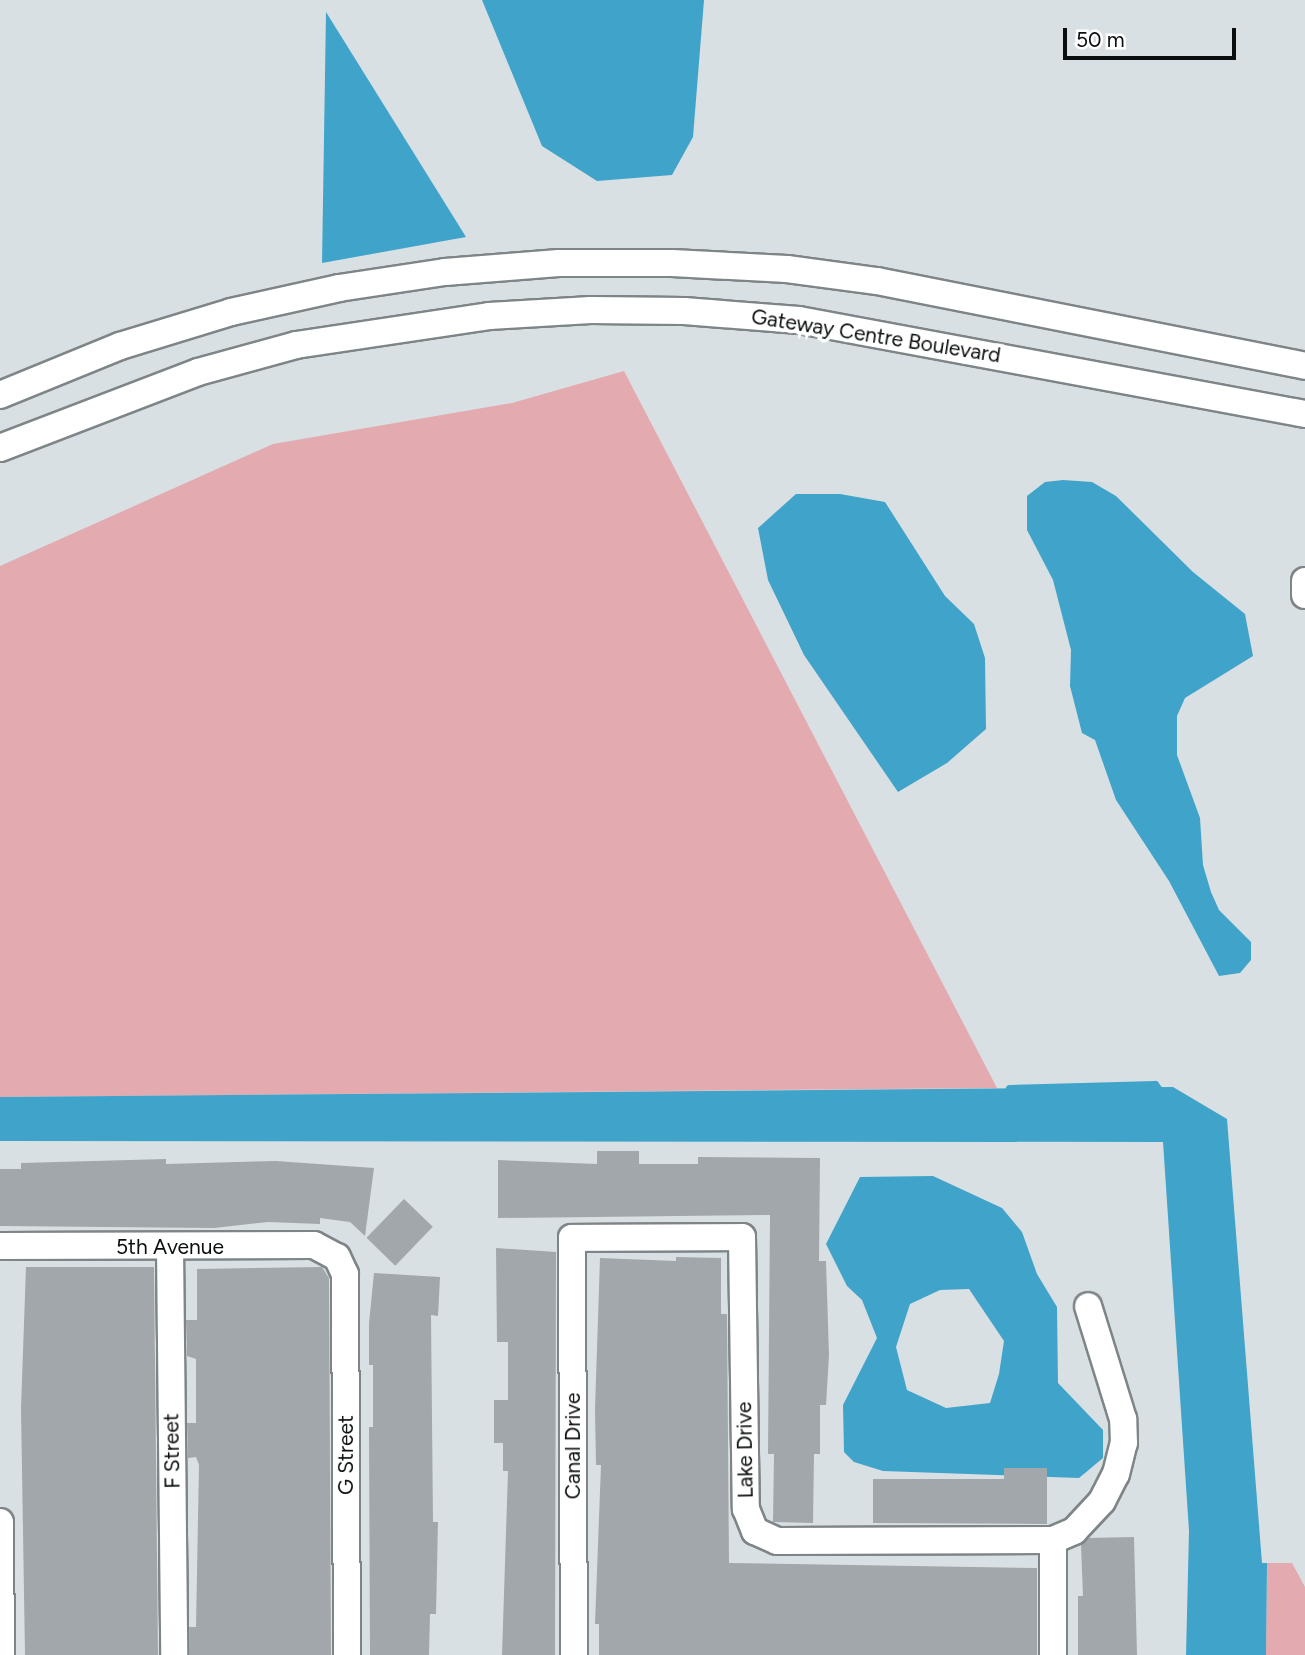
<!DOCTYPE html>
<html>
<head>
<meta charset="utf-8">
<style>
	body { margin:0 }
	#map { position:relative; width:1305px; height:1655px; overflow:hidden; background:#d9e0e3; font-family:Figtree,sans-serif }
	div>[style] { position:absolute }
	.green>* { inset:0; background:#e3aab0 }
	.water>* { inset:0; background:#40a3ca }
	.stream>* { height:7px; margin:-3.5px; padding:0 3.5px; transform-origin:3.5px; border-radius:3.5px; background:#40a3ca }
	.building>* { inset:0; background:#a1a7aa; transform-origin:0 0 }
	.roads { filter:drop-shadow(2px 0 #7e8587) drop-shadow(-2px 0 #7e8587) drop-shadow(0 2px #7e8587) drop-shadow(0 -2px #7e8587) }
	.minor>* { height:26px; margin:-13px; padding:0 13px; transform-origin:13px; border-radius:13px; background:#fff }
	span { translate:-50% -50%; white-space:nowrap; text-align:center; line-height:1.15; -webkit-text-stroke:7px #fff; paint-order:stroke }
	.street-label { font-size:21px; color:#0b0e0f }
	.scale { position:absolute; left:1063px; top:28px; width:173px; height:32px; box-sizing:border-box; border:4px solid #0b0e0f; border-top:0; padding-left:9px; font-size:21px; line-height:24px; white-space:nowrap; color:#0b0e0f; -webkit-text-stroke:5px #fff; paint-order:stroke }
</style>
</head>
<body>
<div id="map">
	<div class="green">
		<div style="clip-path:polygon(624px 371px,997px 1088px,0 1097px,0 566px,273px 444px,512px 403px)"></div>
		<div style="clip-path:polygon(1267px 1563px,1292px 1563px,1305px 1587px,1305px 1655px,1266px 1655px)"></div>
	</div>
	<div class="water">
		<div style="clip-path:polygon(482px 0,704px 0,693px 137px,672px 175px,597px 181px,542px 146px)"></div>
		<div style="clip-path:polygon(326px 12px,466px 237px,322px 263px)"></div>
		<div style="clip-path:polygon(1063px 480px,1092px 482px,1116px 496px,1193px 572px,1245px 614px,1253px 656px,1185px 698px,1177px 716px,1177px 755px,1200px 818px,1203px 865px,1211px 892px,1219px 910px,1251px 942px,1251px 960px,1240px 973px,1219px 976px,1169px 881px,1116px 800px,1095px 740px,1082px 733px,1070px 686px,1071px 650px,1053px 580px,1027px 530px,1027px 496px,1045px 482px)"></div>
		<div style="clip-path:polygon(796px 494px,840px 494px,885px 502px,945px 596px,974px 624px,985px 658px,986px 729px,947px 763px,898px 792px,804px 655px,768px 580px,758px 528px)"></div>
		<div style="clip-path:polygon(1173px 1087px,1227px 1119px,1262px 1563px,1267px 1563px,1266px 1655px,1186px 1655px,1189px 1531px,1163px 1142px,0 1141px,0 1097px)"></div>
		<div style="clip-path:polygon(evenodd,933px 1176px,1002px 1208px,1022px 1232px,1037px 1274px,1057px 1307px,1058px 1383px,1103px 1430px,1103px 1458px,1079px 1478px,883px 1471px,854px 1462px,844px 1452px,843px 1405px,877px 1338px,862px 1300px,847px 1286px,826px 1244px,860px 1177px,933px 1176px,969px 1289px,1004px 1341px,999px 1374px,990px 1403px,946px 1408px,907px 1390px,896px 1347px,910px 1304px,940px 1290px,969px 1289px)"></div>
	</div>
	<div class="stream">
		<div style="left:1009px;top:1088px;width:146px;rotate:-1.6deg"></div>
		<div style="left:1155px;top:1084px;width:10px;rotate:53deg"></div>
	</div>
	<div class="building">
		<div style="clip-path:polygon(597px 1151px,639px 1151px,639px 1164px,698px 1164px,698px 1157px,820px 1158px,819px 1261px,826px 1261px,829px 1355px,826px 1405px,820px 1405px,820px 1454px,814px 1454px,813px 1523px,773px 1522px,774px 1454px,768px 1454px,770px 1215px,498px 1218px,498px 1160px,597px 1164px)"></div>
		<div style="clip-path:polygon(166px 1159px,166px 1164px,276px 1161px,374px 1168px,365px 1236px,350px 1222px,320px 1218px,320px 1224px,268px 1222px,214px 1228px,0 1226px,0 1169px,21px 1169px,21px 1163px)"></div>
		<div style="left:404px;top:1199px;width:40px;height:54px;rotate:44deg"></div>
		<div style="clip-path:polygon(496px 1248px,556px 1252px,555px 1655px,502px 1655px,508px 1471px,503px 1471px,503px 1443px,494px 1443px,494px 1400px,508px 1400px,508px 1342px,497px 1342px)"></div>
		<div style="clip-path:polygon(676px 1257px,721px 1258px,721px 1314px,727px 1314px,729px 1563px,1037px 1568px,1037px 1655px,599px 1655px,599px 1624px,595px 1624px,601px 1465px,596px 1465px,595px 1409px,600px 1258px,676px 1261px)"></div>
		<div style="clip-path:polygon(26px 1267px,154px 1267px,158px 1655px,25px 1655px,21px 1408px)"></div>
		<div style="clip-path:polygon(322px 1267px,329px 1278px,331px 1655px,190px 1655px,189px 1627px,196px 1627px,199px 1465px,196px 1457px,188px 1458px,187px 1423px,196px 1423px,196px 1359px,187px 1356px,186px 1320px,197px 1320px,197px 1269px)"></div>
		<div style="clip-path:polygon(374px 1273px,440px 1277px,438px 1316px,431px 1315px,433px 1522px,438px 1522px,436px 1614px,430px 1614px,429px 1655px,370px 1655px,369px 1427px,373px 1427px,373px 1365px,369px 1365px,369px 1323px)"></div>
		<div style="clip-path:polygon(1004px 1468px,1047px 1468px,1047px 1524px,873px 1523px,873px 1479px,1004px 1479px)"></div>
		<div style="clip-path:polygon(1134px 1537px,1137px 1655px,1078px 1655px,1078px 1596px,1083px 1596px,1081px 1545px,1089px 1538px)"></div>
	</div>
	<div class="roads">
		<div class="minor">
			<div style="left:0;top:395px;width:130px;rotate:-22.2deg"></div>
			<div style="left:120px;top:346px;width:116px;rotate:-17deg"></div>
			<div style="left:231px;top:312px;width:111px;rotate:-12.5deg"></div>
			<div style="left:339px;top:288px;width:107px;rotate:-8.6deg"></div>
			<div style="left:445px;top:272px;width:114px;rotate:-4.5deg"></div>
			<div style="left:559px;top:263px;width:113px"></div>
			<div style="left:672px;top:263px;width:115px;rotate:3deg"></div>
			<div style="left:787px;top:269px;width:91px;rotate:7.6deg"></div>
			<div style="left:877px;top:281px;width:436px;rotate:11.2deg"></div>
			<div style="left:0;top:448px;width:212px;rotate:-21deg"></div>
			<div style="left:198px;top:372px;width:102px;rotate:-15.4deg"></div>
			<div style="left:296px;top:345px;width:195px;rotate:-8.5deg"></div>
			<div style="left:489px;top:316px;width:102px;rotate:-3.4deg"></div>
			<div style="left:591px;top:310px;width:93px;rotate:0.6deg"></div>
			<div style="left:684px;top:311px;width:115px;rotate:4.5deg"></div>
			<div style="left:799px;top:320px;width:515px;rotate:10.52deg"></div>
			<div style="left:1305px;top:581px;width:14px;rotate:90deg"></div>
			<div style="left:0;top:1246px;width:314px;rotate:-0.2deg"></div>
			<div style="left:314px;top:1245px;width:26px;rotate:28deg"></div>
			<div style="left:337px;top:1257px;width:19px;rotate:65deg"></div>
			<div style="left:345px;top:1274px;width:381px;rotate:89.7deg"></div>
			<div style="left:170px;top:1247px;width:408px;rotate:89.4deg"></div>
			<div style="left:0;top:1522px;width:133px;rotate:89.6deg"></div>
			<div style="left:1053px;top:1540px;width:115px;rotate:90deg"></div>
			<div style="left:574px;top:1655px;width:417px;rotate:-90.3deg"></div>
			<div style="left:572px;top:1238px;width:170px;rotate:-0.3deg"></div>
			<div style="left:742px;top:1237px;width:272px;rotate:89.2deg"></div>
			<div style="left:746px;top:1509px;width:24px;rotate:68deg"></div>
			<div style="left:755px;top:1531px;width:24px;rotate:24deg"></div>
			<div style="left:777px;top:1541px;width:276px;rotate:-0.2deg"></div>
			<div style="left:1053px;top:1540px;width:23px;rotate:-23deg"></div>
			<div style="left:1074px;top:1531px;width:41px;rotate:-47deg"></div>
			<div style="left:1102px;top:1501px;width:30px;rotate:-63deg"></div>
			<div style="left:1116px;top:1474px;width:32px;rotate:-76deg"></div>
			<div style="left:1124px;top:1443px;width:24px;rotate:-92deg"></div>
			<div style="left:1123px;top:1419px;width:118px;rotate:-107.2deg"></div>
		</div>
	</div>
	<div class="street-label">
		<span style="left:876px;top:336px;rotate:9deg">Gateway Centre Boulevard</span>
		<span style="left:170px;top:1247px">5th Avenue</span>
		<span style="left:573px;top:1446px;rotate:-90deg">Canal Drive</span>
		<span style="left:745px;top:1450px;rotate:-91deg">Lake Drive</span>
		<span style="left:172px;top:1451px;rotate:-91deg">F Street</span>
		<span style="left:346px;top:1455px;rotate:-90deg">G Street</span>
	</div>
	<div class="scale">50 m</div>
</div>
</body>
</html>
